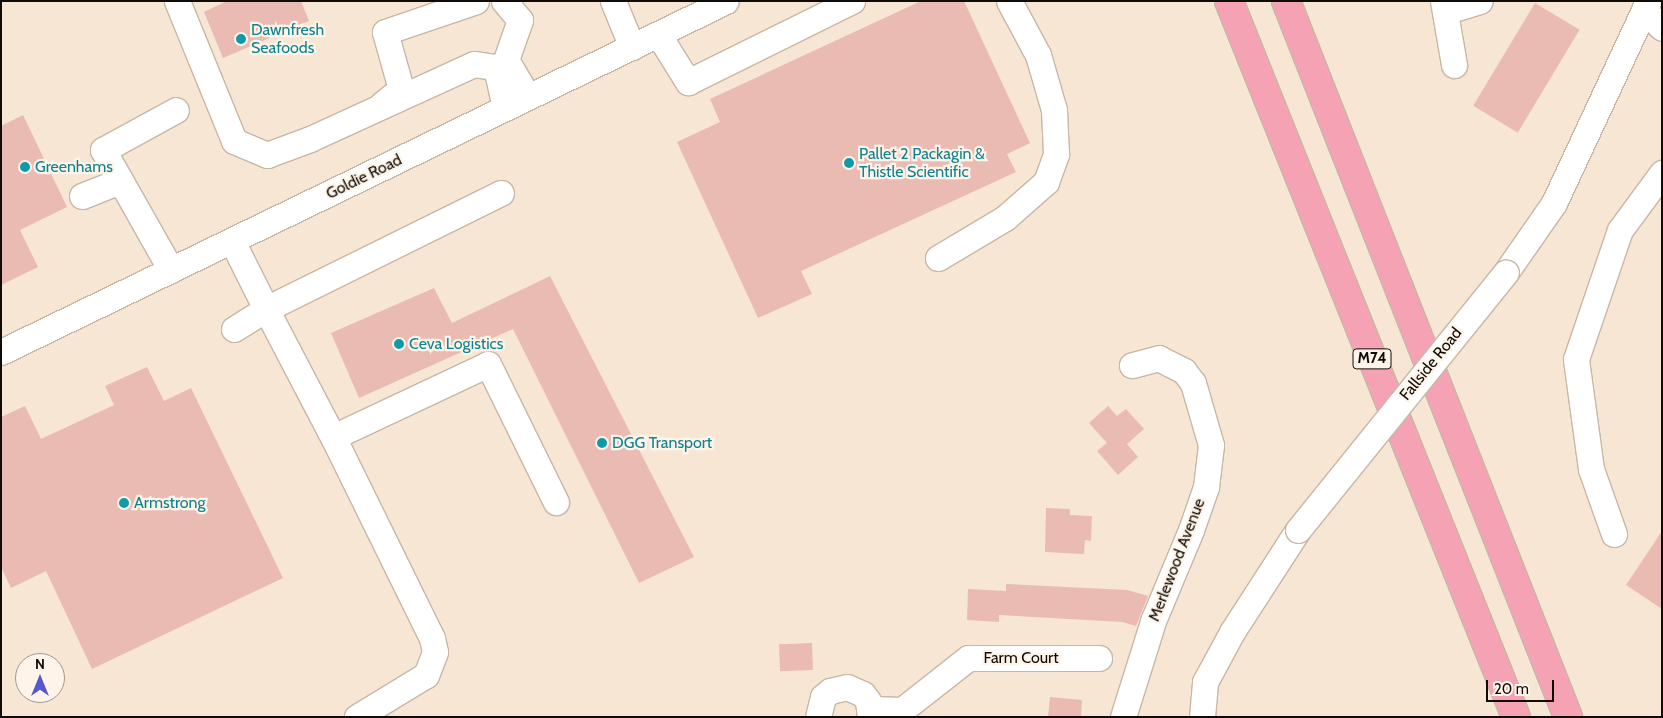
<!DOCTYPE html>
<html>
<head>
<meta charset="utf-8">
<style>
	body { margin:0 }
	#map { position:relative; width:1663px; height:718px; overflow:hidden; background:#f7e6d4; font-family:Cabin,sans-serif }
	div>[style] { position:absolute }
	.building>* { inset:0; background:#e9bbb3; transform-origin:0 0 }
	.roads { filter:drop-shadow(1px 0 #c7b7a5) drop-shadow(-1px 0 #c7b7a5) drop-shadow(0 1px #c7b7a5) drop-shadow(0 -1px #c7b7a5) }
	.minor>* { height:25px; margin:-12.5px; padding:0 12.5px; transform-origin:12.5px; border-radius:12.5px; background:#fff }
	.highway>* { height:28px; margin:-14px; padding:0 14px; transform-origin:14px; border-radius:14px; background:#f6a2b5 }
	.bridges { filter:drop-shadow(1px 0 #c7b7a5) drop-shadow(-1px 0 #c7b7a5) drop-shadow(0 1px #c7b7a5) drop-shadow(0 -1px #c7b7a5) }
	.minor-bridge>* { height:25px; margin:-12.5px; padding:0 12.5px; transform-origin:12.5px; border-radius:12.5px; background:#fff }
	.dots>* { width:14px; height:14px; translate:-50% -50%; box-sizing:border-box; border:2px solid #fff4e9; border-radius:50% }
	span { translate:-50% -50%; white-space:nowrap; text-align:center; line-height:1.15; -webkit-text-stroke:4.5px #fff4e9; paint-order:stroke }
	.shield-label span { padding:1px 4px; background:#fff4e9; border:1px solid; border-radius:4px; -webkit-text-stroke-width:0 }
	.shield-label { font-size:15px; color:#100b06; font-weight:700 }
	.culture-label { font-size:16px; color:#0d838f }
	.left { translate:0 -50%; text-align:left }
	.street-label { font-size:16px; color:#100b06 }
	.frame { position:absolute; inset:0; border:2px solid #100b06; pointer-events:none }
	.north { position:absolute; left:15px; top:653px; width:50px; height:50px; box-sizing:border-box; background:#fff4e9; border:1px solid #9f978e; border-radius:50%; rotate:0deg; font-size:14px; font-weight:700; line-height:20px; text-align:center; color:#100b06 }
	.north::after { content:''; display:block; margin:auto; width:18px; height:22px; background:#5558cf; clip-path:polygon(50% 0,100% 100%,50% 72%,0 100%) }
	.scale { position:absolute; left:1486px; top:680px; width:68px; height:22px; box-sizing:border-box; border:2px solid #100b06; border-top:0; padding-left:6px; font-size:15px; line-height:18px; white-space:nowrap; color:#100b06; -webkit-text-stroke:4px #fff4e9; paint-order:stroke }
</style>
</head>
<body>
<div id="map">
	<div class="building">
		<div style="clip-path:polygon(227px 1px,301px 1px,309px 21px,223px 58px,204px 12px)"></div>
		<div style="clip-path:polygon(921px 1px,964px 1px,1030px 143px,1007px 154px,1016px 172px,801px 271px,812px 294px,758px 318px,677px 142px,720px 122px,710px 99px)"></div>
		<div style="left:1535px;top:3px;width:52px;height:120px;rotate:31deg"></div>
		<div style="clip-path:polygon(23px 115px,67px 207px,20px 230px,38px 267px,1px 285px,1px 126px)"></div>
		<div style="clip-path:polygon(550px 276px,694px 557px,639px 583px,513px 329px,359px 398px,331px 333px,434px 288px,452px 323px)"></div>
		<div style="clip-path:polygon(147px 367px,164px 401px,191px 388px,283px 578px,92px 669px,46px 571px,11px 588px,1px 567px,1px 417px,25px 406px,41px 439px,114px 405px,105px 386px)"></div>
		<div style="clip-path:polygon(1108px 406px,1117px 416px,1126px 409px,1144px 429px,1127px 444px,1138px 457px,1118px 475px,1097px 451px,1107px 443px,1089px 423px)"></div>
		<div style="clip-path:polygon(1046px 508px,1070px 509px,1070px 515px,1092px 516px,1091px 541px,1085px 540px,1084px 554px,1045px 552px)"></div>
		<div style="clip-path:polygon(1662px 531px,1662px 609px,1626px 585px)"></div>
		<div style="clip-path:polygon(1006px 584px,1127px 590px,1148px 596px,1136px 626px,1122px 622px,999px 615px,999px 622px,967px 620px,968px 589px,1006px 591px)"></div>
		<div style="left:812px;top:643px;width:27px;height:33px;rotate:88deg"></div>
		<div style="clip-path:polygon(1050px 697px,1082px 700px,1081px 717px,1048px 717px)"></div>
	</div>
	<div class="roads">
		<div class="minor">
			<div style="left:177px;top:1px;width:151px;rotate:67.8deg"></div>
			<div style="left:234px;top:141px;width:36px;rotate:23deg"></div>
			<div style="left:267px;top:155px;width:46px;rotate:-20.4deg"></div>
			<div style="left:310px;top:139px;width:180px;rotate:-24.6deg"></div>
			<div style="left:474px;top:64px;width:22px;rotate:8deg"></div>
			<div style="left:496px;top:67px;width:42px;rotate:77.6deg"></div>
			<div style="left:504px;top:1px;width:25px;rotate:50deg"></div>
			<div style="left:520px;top:20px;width:42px;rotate:109.3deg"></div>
			<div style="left:506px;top:60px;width:43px;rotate:59.3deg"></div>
			<div style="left:613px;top:1px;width:50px;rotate:67.6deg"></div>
			<div style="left:1443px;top:1px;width:65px;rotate:80.2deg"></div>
			<div style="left:1644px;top:10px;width:25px;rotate:45deg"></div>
			<div style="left:1447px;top:11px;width:34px;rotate:-17deg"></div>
			<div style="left:658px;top:34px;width:57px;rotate:58deg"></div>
			<div style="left:688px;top:82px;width:183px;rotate:-26.3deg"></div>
			<div style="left:382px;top:104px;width:24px;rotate:-38deg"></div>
			<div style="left:401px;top:89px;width:59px;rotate:-105.7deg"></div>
			<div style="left:385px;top:32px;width:96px;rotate:-18.8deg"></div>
			<div style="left:82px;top:196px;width:41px;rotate:-21.5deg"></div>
			<div style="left:232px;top:241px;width:76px;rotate:63.4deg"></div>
			<div style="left:266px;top:309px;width:262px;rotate:-26.3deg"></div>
			<div style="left:938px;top:258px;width:78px;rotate:-30.8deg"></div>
			<div style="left:1005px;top:218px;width:55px;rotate:-41.3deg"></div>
			<div style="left:1046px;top:182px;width:30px;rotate:-70deg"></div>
			<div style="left:1056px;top:154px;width:44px;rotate:-92.6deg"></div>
			<div style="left:1054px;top:110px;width:57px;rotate:-106.2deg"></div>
			<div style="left:1038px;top:55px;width:61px;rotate:-118.2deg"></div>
			<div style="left:171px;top:270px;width:138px;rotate:-119.5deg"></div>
			<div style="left:103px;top:150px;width:83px;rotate:-28.7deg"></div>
			<div style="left:1506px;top:272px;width:84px;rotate:-55.2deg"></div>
			<div style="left:1554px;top:203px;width:223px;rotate:-65deg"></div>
			<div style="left:234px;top:329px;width:38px;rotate:-32deg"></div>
			<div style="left:266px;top:309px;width:144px;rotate:62.4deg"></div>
			<div style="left:333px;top:437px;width:171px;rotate:-25.2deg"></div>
			<div style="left:488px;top:364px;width:154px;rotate:63.8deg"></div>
			<div style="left:1px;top:352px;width:805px;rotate:-25.83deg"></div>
			<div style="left:333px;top:437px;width:224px;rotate:63.8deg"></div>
			<div style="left:432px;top:638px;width:14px;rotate:78deg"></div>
			<div style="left:435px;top:652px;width:25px;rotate:111deg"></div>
			<div style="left:426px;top:675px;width:81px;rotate:148.7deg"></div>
			<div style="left:1614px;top:534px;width:69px;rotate:-109.5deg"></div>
			<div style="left:1591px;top:469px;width:111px;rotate:-97.8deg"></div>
			<div style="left:1576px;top:359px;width:136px;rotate:-71.2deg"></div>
			<div style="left:1620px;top:230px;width:71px;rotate:-53.6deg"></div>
			<div style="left:871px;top:709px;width:31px;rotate:2deg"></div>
			<div style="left:902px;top:710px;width:84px;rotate:-38.2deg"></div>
			<div style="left:968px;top:658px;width:131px"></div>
			<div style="left:818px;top:717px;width:21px;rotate:-76deg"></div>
			<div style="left:823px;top:697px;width:9px;rotate:-41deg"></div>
			<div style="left:830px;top:691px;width:17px;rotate:-13deg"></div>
			<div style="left:847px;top:687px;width:17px;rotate:24deg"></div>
			<div style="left:863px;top:694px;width:9px;rotate:54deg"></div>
			<div style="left:868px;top:701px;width:16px;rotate:83deg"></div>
			<div style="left:1123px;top:717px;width:101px;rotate:-72.6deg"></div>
			<div style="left:1153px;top:621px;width:99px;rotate:-67.3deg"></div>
			<div style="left:1191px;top:530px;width:46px;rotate:-70.8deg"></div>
			<div style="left:1206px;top:487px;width:42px;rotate:-83.2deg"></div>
			<div style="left:1211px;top:445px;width:65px;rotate:-106.2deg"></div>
			<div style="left:1193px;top:383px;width:15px;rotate:-127deg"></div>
			<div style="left:1184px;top:371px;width:28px;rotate:-153deg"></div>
			<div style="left:1159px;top:358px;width:28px;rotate:165deg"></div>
			<div style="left:1202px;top:717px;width:35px;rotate:-85deg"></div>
			<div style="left:1205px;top:682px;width:57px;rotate:-61.6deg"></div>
			<div style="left:1232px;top:632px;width:121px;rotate:-57.1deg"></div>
		</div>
		<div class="highway">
			<div style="left:1229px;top:1px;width:771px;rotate:68.16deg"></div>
			<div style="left:1286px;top:1px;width:770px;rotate:68.5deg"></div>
		</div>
	</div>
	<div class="bridges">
		<div class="minor-bridge">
			<div style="left:1298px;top:530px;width:331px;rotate:-51.1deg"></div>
		</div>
	</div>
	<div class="dots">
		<div style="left:241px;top:39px;background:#0f9aa8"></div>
		<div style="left:849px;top:163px;background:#0f9aa8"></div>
		<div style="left:25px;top:167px;background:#0f9aa8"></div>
		<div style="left:399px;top:344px;background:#0f9aa8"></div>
		<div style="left:602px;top:443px;background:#0f9aa8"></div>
		<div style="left:124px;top:503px;background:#0f9aa8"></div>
	</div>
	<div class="shield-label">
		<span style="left:1372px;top:359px">M74</span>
	</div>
	<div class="culture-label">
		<span class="left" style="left:251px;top:39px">Dawnfresh<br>Seafoods</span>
		<span class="left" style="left:859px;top:163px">Pallet 2 Packagin &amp;<br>Thistle Scientific</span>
		<span class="left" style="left:35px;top:167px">Greenhams</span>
		<span class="left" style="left:409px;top:344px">Ceva Logistics</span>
		<span class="left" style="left:612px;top:443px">DGG Transport</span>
		<span class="left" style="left:134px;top:503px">Armstrong</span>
	</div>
	<div class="street-label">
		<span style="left:364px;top:177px;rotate:-26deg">Goldie Road</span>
		<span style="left:1431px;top:364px;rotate:-51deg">Fallside Road</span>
		<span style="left:1177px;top:560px;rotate:-69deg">Merlewood Avenue</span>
		<span style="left:1021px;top:658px">Farm Court</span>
	</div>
	<div class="frame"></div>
	<div class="north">N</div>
	<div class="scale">20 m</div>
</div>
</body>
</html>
